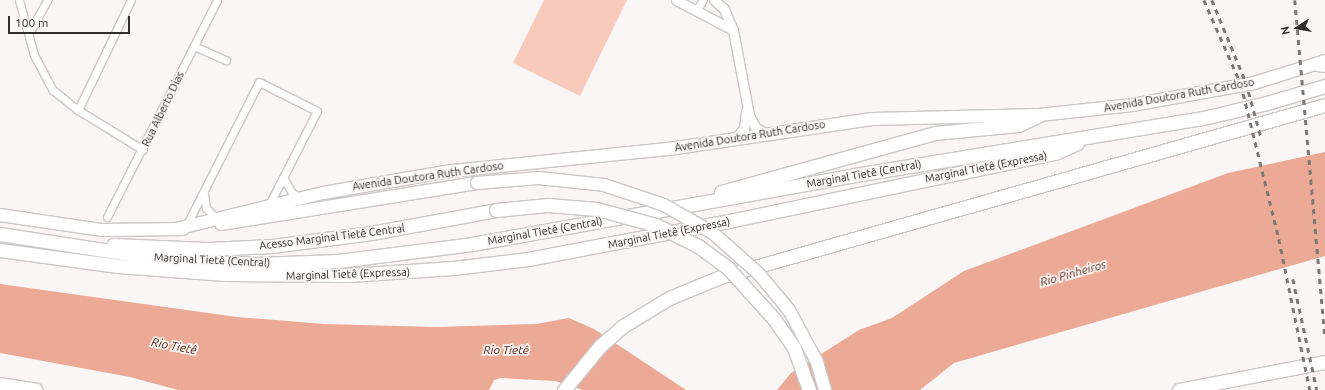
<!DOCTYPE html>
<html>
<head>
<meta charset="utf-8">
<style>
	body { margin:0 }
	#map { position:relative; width:1325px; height:390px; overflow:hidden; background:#f9f6f5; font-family:Ubuntu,sans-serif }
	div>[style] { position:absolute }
	.green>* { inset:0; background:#f8cabc }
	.water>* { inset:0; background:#ecaa96 }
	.roads { filter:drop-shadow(1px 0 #cac7c6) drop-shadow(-1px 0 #cac7c6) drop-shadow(0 1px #cac7c6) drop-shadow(0 -1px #cac7c6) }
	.minor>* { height:7px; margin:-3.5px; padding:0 3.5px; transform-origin:3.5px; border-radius:3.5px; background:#fff }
	.tertiary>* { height:9px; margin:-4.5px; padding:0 4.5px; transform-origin:4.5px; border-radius:4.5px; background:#fff }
	.trunk>* { height:12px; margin:-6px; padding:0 6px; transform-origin:6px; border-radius:6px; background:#fff }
	.motorway>* { height:13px; margin:-6.5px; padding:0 6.5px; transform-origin:6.5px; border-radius:6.5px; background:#fff }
	.rail>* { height:2.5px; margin-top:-1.25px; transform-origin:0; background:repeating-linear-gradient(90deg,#7b7878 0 5px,transparent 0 10px) }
	.bridges { filter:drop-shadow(1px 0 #cac7c6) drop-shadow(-1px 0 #cac7c6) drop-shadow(0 1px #cac7c6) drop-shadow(0 -1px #cac7c6) }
	.trunk-bridge>* { height:12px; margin:-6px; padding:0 6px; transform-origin:6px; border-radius:6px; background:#fff }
	.motorway-bridge>* { height:13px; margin:-6.5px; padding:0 6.5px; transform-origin:6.5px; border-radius:6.5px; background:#fff }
	span { translate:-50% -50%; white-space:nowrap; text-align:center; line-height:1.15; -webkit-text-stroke:3.5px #f9f6f5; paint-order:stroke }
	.street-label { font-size:11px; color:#2f2d2d }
	.water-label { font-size:12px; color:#561c0a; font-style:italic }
	.north { position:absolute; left:1277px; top:8px; width:40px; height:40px; -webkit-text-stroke:3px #f9f6f5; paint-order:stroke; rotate:258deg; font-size:11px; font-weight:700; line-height:16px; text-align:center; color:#2f2d2d }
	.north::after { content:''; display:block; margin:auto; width:14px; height:18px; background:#2f2d2d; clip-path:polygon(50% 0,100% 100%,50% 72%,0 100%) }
	.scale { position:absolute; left:8px; top:16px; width:122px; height:18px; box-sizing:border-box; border:2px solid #2f2d2d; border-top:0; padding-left:5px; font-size:12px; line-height:14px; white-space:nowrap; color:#2f2d2d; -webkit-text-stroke:3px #f9f6f5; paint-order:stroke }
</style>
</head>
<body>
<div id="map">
	<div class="green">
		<div style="clip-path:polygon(544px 0,627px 0,580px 96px,513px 63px)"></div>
	</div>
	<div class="water">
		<div style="clip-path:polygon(1325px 152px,1325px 256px,954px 363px,920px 390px,777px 390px,791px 373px,859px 330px,892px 318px,964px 271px,1228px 173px)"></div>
		<div style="clip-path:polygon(0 284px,237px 317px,324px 324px,436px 327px,536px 324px,569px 318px,594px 329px,686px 390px,583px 390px,555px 381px,501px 378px,494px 380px,489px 390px,178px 390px,130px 377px,0 353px)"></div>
	</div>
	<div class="roads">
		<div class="minor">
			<div style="left:19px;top:0;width:57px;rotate:74.7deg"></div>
			<div style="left:34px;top:55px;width:40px;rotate:62deg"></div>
			<div style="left:53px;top:90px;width:32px;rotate:39deg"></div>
			<div style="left:78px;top:110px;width:76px;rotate:31.6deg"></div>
			<div style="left:696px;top:11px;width:13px;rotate:-58deg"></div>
			<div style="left:29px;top:33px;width:38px;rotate:-61deg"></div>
			<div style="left:194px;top:46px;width:35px;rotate:24deg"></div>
			<div style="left:78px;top:110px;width:122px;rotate:-64.3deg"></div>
			<div style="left:284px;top:179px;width:16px;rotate:60deg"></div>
			<div style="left:292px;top:193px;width:11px;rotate:27deg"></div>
			<div style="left:204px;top:194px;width:14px;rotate:82deg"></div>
			<div style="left:206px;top:208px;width:14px;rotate:45deg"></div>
			<div style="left:107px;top:217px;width:243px;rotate:-63.1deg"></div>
			<div style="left:187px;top:224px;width:159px;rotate:-63.1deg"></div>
			<div style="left:259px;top:82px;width:65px;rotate:26.6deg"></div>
			<div style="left:317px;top:111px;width:106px;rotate:117.1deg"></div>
		</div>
		<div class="tertiary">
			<div style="left:676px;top:0;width:64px;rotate:27.8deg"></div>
			<div style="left:714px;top:0;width:13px;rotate:42deg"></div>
			<div style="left:724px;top:9px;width:23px;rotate:67deg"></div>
			<div style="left:733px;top:30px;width:86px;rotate:79.3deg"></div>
			<div style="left:749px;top:115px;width:13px;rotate:63deg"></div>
			<div style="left:755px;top:127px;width:13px;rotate:32deg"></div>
			<div style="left:735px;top:139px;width:14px;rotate:-51deg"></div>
			<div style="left:744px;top:128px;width:17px;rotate:-83deg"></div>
		</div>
		<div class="trunk">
			<div style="left:0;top:215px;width:102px;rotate:8.4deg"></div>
			<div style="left:101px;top:230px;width:82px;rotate:-0.7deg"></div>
			<div style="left:221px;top:224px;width:259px;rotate:-9.1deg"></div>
			<div style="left:176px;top:229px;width:151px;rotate:-13.8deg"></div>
			<div style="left:323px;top:193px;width:130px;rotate:-9.8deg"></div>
			<div style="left:451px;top:171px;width:219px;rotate:-5.8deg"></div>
			<div style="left:669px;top:149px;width:205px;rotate:-8.4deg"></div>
			<div style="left:872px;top:119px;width:167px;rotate:-1.4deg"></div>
			<div style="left:1039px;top:115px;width:94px;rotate:-6.1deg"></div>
			<div style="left:1132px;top:105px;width:124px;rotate:-10.2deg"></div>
			<div style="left:1254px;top:83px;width:74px;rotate:-17.2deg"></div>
		</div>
		<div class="motorway">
			<div style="left:1318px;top:64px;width:7px;rotate:8deg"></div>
			<div style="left:721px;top:192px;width:222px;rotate:-15.4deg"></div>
			<div style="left:935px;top:133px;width:83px;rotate:-5.5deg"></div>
			<div style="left:1018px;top:125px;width:23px;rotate:-25deg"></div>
			<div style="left:0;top:234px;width:170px;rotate:8.8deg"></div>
			<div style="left:168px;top:260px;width:88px;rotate:2.6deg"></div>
			<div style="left:256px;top:264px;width:82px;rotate:-2.1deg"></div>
			<div style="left:338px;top:261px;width:135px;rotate:-7.2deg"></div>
			<div style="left:472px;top:244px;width:389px;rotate:-10.2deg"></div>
			<div style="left:855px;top:175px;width:353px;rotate:-9.3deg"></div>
			<div style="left:1203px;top:118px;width:66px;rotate:-13.2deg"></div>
			<div style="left:1267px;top:103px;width:60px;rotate:-16.3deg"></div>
			<div style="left:113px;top:245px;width:94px;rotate:2.4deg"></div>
			<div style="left:207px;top:249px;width:65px;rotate:-2.6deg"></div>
			<div style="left:272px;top:246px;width:100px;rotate:-7.5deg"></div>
			<div style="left:371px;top:233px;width:127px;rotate:-10.4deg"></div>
			<div style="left:0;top:250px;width:119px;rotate:7.7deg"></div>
			<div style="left:118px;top:266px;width:107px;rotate:4.3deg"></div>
			<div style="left:225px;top:274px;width:124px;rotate:0.5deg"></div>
			<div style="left:349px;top:275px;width:104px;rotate:-3.9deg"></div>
			<div style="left:453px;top:268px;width:76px;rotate:-6.8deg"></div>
			<div style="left:528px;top:259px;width:205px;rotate:-10.7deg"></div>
			<div style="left:729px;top:221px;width:333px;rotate:-11.8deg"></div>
			<div style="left:1055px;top:153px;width:24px;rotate:-24deg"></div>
			<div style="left:0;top:384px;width:36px;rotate:9deg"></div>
			<div style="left:564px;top:390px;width:57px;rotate:-50.7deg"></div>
			<div style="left:600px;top:346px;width:30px;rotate:-41deg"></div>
			<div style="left:623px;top:326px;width:54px;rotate:-31.3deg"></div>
			<div style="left:669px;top:298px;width:58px;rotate:-22.2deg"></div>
			<div style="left:723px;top:276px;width:626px;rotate:-15.86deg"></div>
			<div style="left:1179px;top:390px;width:149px;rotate:-10.9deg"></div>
		</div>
	</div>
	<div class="rail">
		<div style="left:1204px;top:0;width:92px;rotate:66.2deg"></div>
		<div style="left:1241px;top:84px;width:160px;rotate:76.2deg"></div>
		<div style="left:1279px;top:239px;width:154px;rotate:78.4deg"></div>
		<div style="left:1212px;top:0;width:89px;rotate:67.5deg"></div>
		<div style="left:1246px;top:82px;width:57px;rotate:74.7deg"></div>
		<div style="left:1295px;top:0;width:339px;rotate:84.9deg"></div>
		<div style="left:1293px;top:279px;width:114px;rotate:77.8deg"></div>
	</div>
	<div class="bridges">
		<div class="trunk-bridge">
			<div style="left:477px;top:183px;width:62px;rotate:-4.6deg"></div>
			<div style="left:539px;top:178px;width:65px;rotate:6.1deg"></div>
			<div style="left:604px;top:185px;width:63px;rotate:18.4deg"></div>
			<div style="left:664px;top:205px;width:56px;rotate:29.7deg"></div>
			<div style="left:713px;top:233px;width:62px;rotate:41.7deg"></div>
			<div style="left:759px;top:274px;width:47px;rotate:50.2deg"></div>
			<div style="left:789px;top:310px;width:59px;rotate:61.7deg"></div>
			<div style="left:817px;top:362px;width:29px;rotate:74deg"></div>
		</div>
		<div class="motorway-bridge">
			<div style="left:496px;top:210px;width:52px;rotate:-5.5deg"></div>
			<div style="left:548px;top:205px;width:49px;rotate:4.7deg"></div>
			<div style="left:597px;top:209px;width:61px;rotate:15.2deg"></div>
			<div style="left:656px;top:225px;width:47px;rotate:26.6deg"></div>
			<div style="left:698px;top:246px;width:36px;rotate:36deg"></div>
			<div style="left:727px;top:267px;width:70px;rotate:47.9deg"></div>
			<div style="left:774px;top:319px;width:35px;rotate:55deg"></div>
			<div style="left:794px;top:348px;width:45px;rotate:70.3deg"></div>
		</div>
	</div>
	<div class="street-label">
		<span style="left:1179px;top:95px;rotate:-10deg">Avenida Doutora Ruth Cardoso</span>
		<span style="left:163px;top:109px;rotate:-64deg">Rua Alberto Dias</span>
		<span style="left:750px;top:136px;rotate:-9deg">Avenida Doutora Ruth Cardoso</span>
		<span style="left:986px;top:167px;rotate:-11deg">Marginal Tietê (Expressa)</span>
		<span style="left:864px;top:174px;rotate:-10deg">Marginal Tietê (Central)</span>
		<span style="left:428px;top:176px;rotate:-8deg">Avenida Doutora Ruth Cardoso</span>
		<span style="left:545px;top:231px;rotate:-10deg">Marginal Tietê (Central)</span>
		<span style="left:669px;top:233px;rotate:-11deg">Marginal Tietê (Expressa)</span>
		<span style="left:332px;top:237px;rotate:-7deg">Acesso Marginal Tietê Central</span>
		<span style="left:212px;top:260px;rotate:3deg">Marginal Tietê (Central)</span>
		<span style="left:348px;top:274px;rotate:-2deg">Marginal Tietê (Expressa)</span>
	</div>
	<div class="water-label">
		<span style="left:1073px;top:273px;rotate:-16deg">Rio Pinheiros</span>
		<span style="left:174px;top:346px;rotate:11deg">Rio Tietê</span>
		<span style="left:506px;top:350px">Rio Tietê</span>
	</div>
	<div class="north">N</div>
	<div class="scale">100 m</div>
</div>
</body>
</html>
